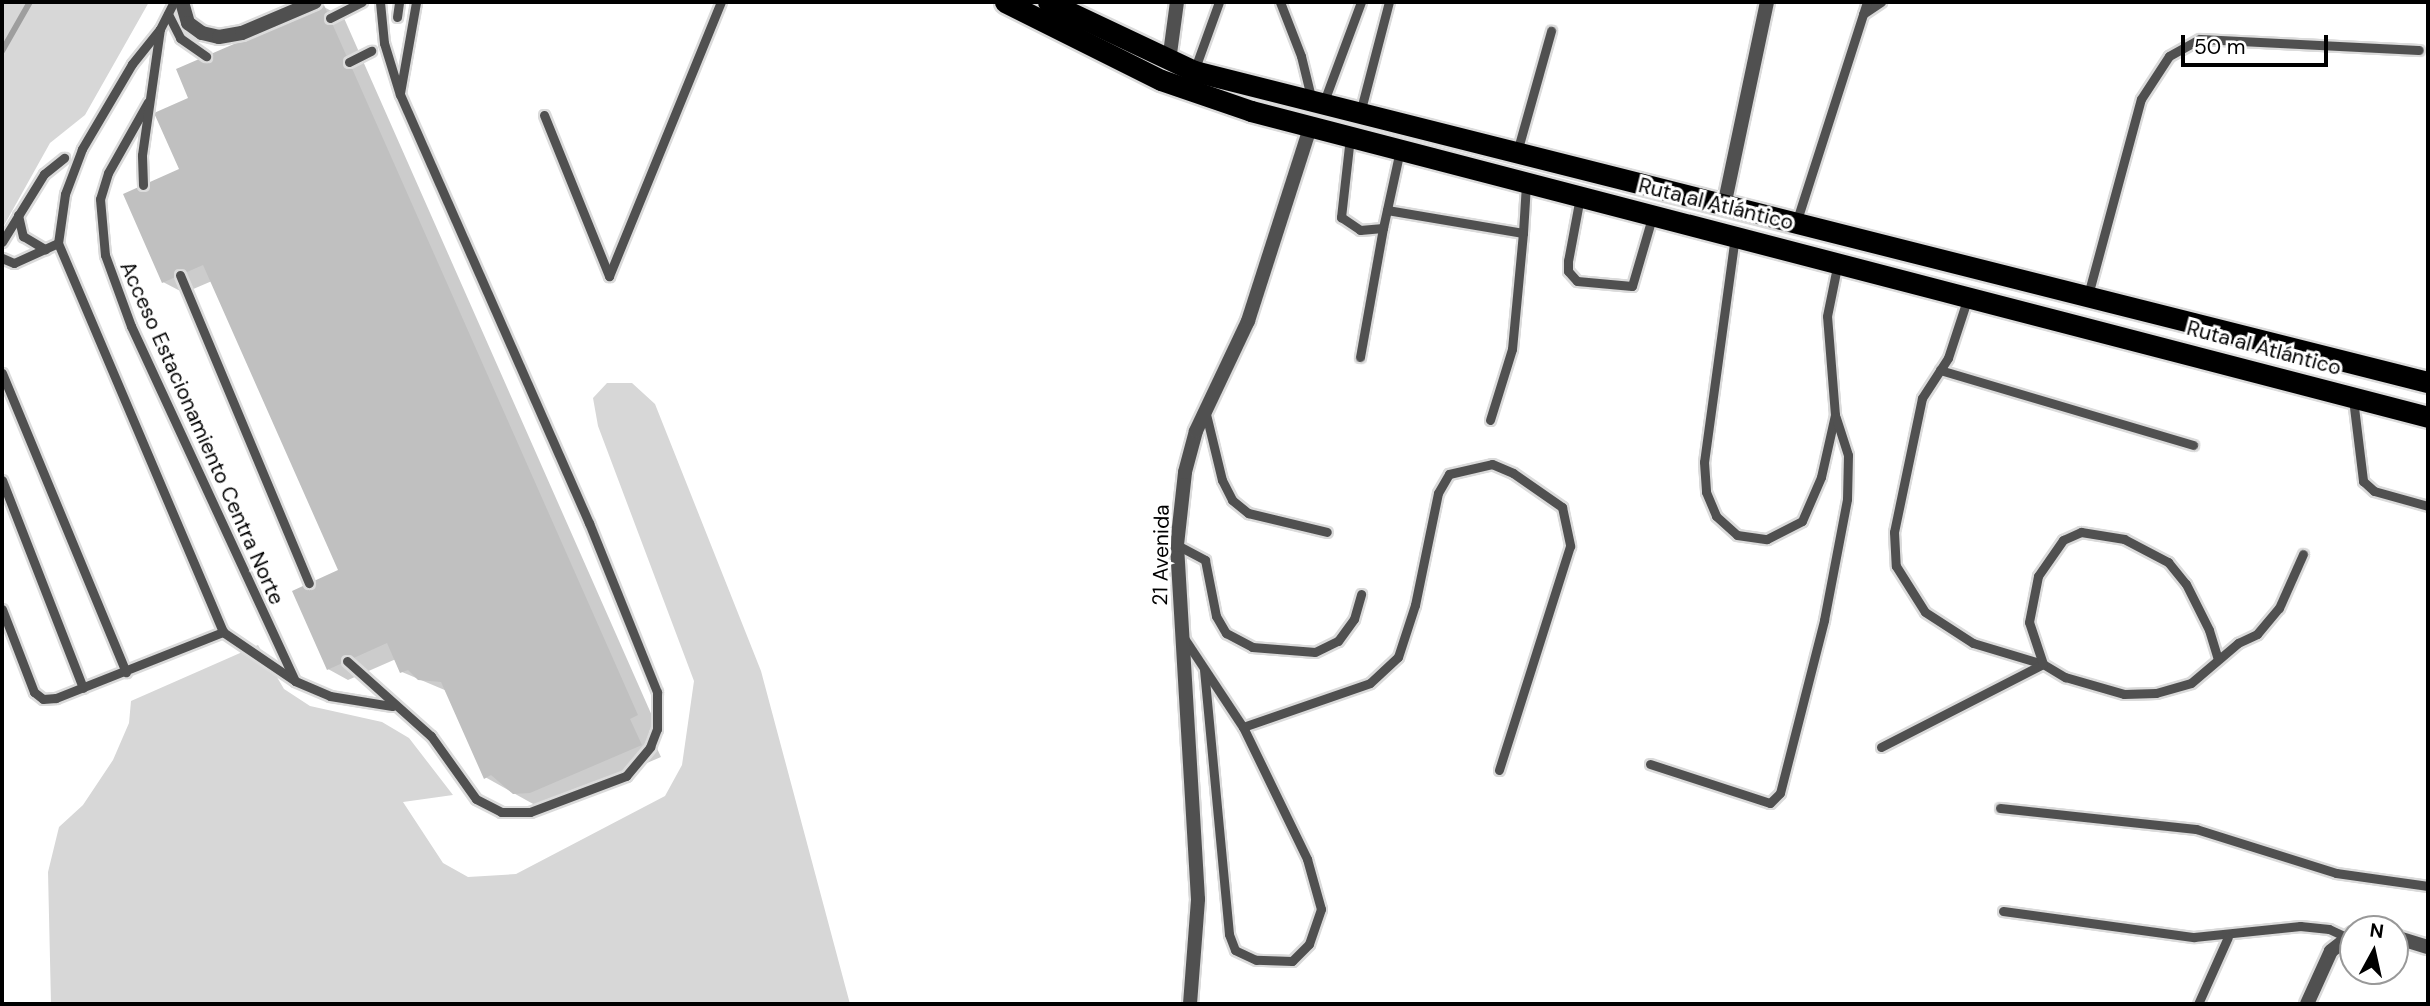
<!DOCTYPE html>
<html>
<head>
<meta charset="utf-8">
<style>
	body { margin:0 }
	#map { position:relative; width:2430px; height:1006px; overflow:hidden; background:#fff; font-family:"DM Sans",sans-serif }
	div>[style] { position:absolute }
	.green>* { inset:0; background:#d7d7d7 }
	.shadow>* { inset:0; background:#0003 }
	.stream>* { height:6px; margin:-3px; padding:0 3px; transform-origin:3px; border-radius:3px; background:#9e9e9e }
	.building>* { inset:0; background:#c0c0c0 }
	.roads { filter:drop-shadow(2px 0 #dbdbdb) drop-shadow(-2px 0 #dbdbdb) drop-shadow(0 2px #dbdbdb) drop-shadow(0 -2px #dbdbdb) }
	.lane>* { height:9px; margin:-4.5px; padding:0 4.5px; transform-origin:4.5px; border-radius:4.5px; background:#505050 }
	.street>* { height:14px; margin:-7px; padding:0 7px; transform-origin:7px; border-radius:7px; background:#505050 }
	.highway>* { height:21px; margin:-10.5px; padding:0 10.5px; transform-origin:10.5px; border-radius:10.5px; background:#000 }
	span { translate:-50% -50%; white-space:nowrap; text-align:center; line-height:1.15; -webkit-text-stroke:6px #fff; paint-order:stroke }
	.street-label { font-size:21px; color:#000 }
	.frame { position:absolute; inset:0; border:4px solid #000; pointer-events:none }
	.north { position:absolute; left:2339px; top:915px; width:70px; height:70px; box-sizing:border-box; background:#fff; border:2px solid #999; border-radius:50%; rotate:8deg; font-size:19px; font-weight:700; line-height:28px; text-align:center; color:#000 }
	.north::after { content:''; display:block; margin:auto; width:24px; height:32px; background:#000; clip-path:polygon(50% 0,100% 100%,50% 72%,0 100%) }
	.scale { position:absolute; left:2181px; top:35px; width:147px; height:32px; box-sizing:border-box; border:4px solid #000; border-top:0; padding-left:9px; font-size:21px; line-height:24px; white-space:nowrap; color:#000; -webkit-text-stroke:5px #fff; paint-order:stroke }
</style>
</head>
<body>
<div id="map">
	<div class="green">
		<div style="clip-path:polygon(2px 2px,149px 2px,85px 115px,50px 143px,2px 229px)"></div>
		<div style="clip-path:polygon(607px 383px,632px 383px,655px 404px,761px 671px,850px 1004px,51px 1004px,48px 872px,59px 827px,83px 805px,113px 760px,129px 723px,131px 701px,258px 645px,284px 689px,310px 706px,382px 722px,409px 738px,453px 795px,403px 802px,443px 863px,468px 877px,516px 874px,665px 796px,682px 765px,694px 681px,598px 426px,593px 398px)"></div>
	</div>
	<div class="shadow">
		<div style="clip-path:polygon(324px 7px,344px 18px,657px 727px,649px 731px,661px 757px,551px 804px,535px 805px,485px 777px,447px 691px,402px 672px,396px 659px,348px 680px,328px 669px,340px 571px,212px 281px,184px 293px,163px 282px,181px 170px)"></div>
	</div>
	<div class="stream">
		<div style="left:2px;top:51px;width:56px;rotate:-60.3deg"></div>
	</div>
	<div class="building">
		<div style="clip-path:polygon(324px 5px,638px 715px,630px 719px,642px 745px,530px 793px,513px 794px,491px 775px,484px 779px,441px 682px,418px 680px,408px 670px,400px 673px,387px 643px,327px 670px,292px 591px,338px 570px,203px 265px,162px 283px,123px 194px,179px 169px,154px 113px,188px 98px,176px 69px)"></div>
	</div>
	<div class="roads">
		<div class="lane">
			<div style="left:1280px;top:2px;width:58px;rotate:68.7deg"></div>
			<div style="left:1301px;top:56px;width:46px;rotate:76.3deg"></div>
			<div style="left:168px;top:14px;width:27px;rotate:63deg"></div>
			<div style="left:180px;top:38px;width:32px;rotate:35deg"></div>
			<div style="left:1863px;top:14px;width:22px;rotate:-34deg"></div>
			<div style="left:397px;top:17px;width:15px;rotate:-82deg"></div>
			<div style="left:330px;top:18px;width:36px;rotate:-27deg"></div>
			<div style="left:160px;top:29px;width:45px;rotate:128.7deg"></div>
			<div style="left:132px;top:64px;width:99px;rotate:120.5deg"></div>
			<div style="left:82px;top:149px;width:48px;rotate:110.7deg"></div>
			<div style="left:65px;top:194px;width:49px;rotate:98.1deg"></div>
			<div style="left:58px;top:243px;width:423px;rotate:67deg"></div>
			<div style="left:223px;top:632px;width:87px;rotate:34.2deg"></div>
			<div style="left:349px;top:62px;width:25px;rotate:-27deg"></div>
			<div style="left:1194px;top:71px;width:73px;rotate:-70.1deg"></div>
			<div style="left:400px;top:93px;width:92px;rotate:-80deg"></div>
			<div style="left:148px;top:102px;width:81px;rotate:119.4deg"></div>
			<div style="left:108px;top:173px;width:27px;rotate:107deg"></div>
			<div style="left:100px;top:199px;width:56px;rotate:84.9deg"></div>
			<div style="left:105px;top:255px;width:76px;rotate:69.9deg"></div>
			<div style="left:131px;top:326px;width:391px;rotate:65.2deg"></div>
			<div style="left:295px;top:681px;width:38px;rotate:23deg"></div>
			<div style="left:330px;top:696px;width:63px;rotate:9.2deg"></div>
			<div style="left:1323px;top:104px;width:109px;rotate:-69.6deg"></div>
			<div style="left:1360px;top:113px;width:115px;rotate:-75.4deg"></div>
			<div style="left:544px;top:115px;width:174px;rotate:68deg"></div>
			<div style="left:1350px;top:137px;width:81px;rotate:96.4deg"></div>
			<div style="left:1341px;top:217px;width:23px;rotate:34deg"></div>
			<div style="left:1360px;top:230px;width:23px;rotate:-5deg"></div>
			<div style="left:1383px;top:228px;width:80px;rotate:-77.7deg"></div>
			<div style="left:1517px;top:152px;width:126px;rotate:-74.3deg"></div>
			<div style="left:143px;top:185px;width:30px;rotate:-92deg"></div>
			<div style="left:142px;top:155px;width:127px;rotate:-81.9deg"></div>
			<div style="left:160px;top:29px;width:30px;rotate:-63deg"></div>
			<div style="left:1580px;top:197px;width:65px;rotate:100.6deg"></div>
			<div style="left:1568px;top:261px;width:10px;rotate:90deg"></div>
			<div style="left:1568px;top:271px;width:13px;rotate:48deg"></div>
			<div style="left:1577px;top:281px;width:55px;rotate:5.2deg"></div>
			<div style="left:1632px;top:286px;width:75px;rotate:-73.7deg"></div>
			<div style="left:1387px;top:210px;width:138px;rotate:9.6deg"></div>
			<div style="left:1523px;top:233px;width:49px;rotate:-86.5deg"></div>
			<div style="left:18px;top:215px;width:22px;rotate:77deg"></div>
			<div style="left:23px;top:236px;width:26px;rotate:31deg"></div>
			<div style="left:1796px;top:223px;width:232px;rotate:-72.2deg"></div>
			<div style="left:1735px;top:236px;width:228px;rotate:97.8deg"></div>
			<div style="left:1704px;top:462px;width:30px;rotate:86deg"></div>
			<div style="left:1706px;top:492px;width:26px;rotate:67deg"></div>
			<div style="left:1716px;top:516px;width:28px;rotate:42deg"></div>
			<div style="left:1737px;top:535px;width:30px;rotate:8deg"></div>
			<div style="left:1767px;top:539px;width:39px;rotate:-27deg"></div>
			<div style="left:1802px;top:521px;width:48px;rotate:-66.6deg"></div>
			<div style="left:1821px;top:477px;width:64px;rotate:-77.3deg"></div>
			<div style="left:1835px;top:415px;width:99px;rotate:-94.6deg"></div>
			<div style="left:1827px;top:316px;width:55px;rotate:-78.5deg"></div>
			<div style="left:2px;top:242px;width:80px;rotate:-58.3deg"></div>
			<div style="left:44px;top:174px;width:26px;rotate:-39deg"></div>
			<div style="left:2px;top:258px;width:13px;rotate:23deg"></div>
			<div style="left:14px;top:263px;width:48px;rotate:-24.4deg"></div>
			<div style="left:180px;top:275px;width:334px;rotate:67.3deg"></div>
			<div style="left:609px;top:276px;width:296px;rotate:-67.8deg"></div>
			<div style="left:2088px;top:295px;width:203px;rotate:-74.9deg"></div>
			<div style="left:2141px;top:99px;width:51px;rotate:-56.9deg"></div>
			<div style="left:2169px;top:56px;width:35px;rotate:-29deg"></div>
			<div style="left:2200px;top:39px;width:219px;rotate:2.9deg"></div>
			<div style="left:1968px;top:297px;width:64px;rotate:108.2deg"></div>
			<div style="left:1948px;top:358px;width:48px;rotate:123deg"></div>
			<div style="left:1922px;top:398px;width:137px;rotate:101.8deg"></div>
			<div style="left:1894px;top:532px;width:34px;rotate:87deg"></div>
			<div style="left:1896px;top:566px;width:54px;rotate:57.8deg"></div>
			<div style="left:1925px;top:612px;width:57px;rotate:32.9deg"></div>
			<div style="left:1973px;top:643px;width:73px;rotate:16.7deg"></div>
			<div style="left:2043px;top:664px;width:26px;rotate:31deg"></div>
			<div style="left:2065px;top:677px;width:61px;rotate:16.1deg"></div>
			<div style="left:2124px;top:694px;width:32px;rotate:-2deg"></div>
			<div style="left:2156px;top:693px;width:36px;rotate:-16deg"></div>
			<div style="left:2191px;top:683px;width:62px;rotate:-40.4deg"></div>
			<div style="left:2238px;top:643px;width:21px;rotate:-25deg"></div>
			<div style="left:2257px;top:634px;width:34px;rotate:-50deg"></div>
			<div style="left:2279px;top:608px;width:59px;rotate:-66deg"></div>
			<div style="left:1360px;top:357px;width:131px;rotate:-79.9deg"></div>
			<div style="left:1940px;top:370px;width:264px;rotate:16.5deg"></div>
			<div style="left:2px;top:373px;width:324px;rotate:67.5deg"></div>
			<div style="left:2353px;top:399px;width:83px;rotate:83deg"></div>
			<div style="left:2363px;top:481px;width:15px;rotate:42deg"></div>
			<div style="left:2374px;top:491px;width:56px;rotate:15.5deg"></div>
			<div style="left:1206px;top:414px;width:68px;rotate:76.4deg"></div>
			<div style="left:1222px;top:480px;width:22px;rotate:63deg"></div>
			<div style="left:1232px;top:500px;width:21px;rotate:39deg"></div>
			<div style="left:1248px;top:513px;width:81px;rotate:13.5deg"></div>
			<div style="left:1490px;top:420px;width:74px;rotate:-72.8deg"></div>
			<div style="left:1512px;top:349px;width:117px;rotate:-84.6deg"></div>
			<div style="left:2px;top:480px;width:223px;rotate:68.7deg"></div>
			<div style="left:1177px;top:545px;width:32px;rotate:28deg"></div>
			<div style="left:1205px;top:560px;width:57px;rotate:78.9deg"></div>
			<div style="left:1216px;top:616px;width:20px;rotate:60deg"></div>
			<div style="left:1226px;top:633px;width:30px;rotate:28deg"></div>
			<div style="left:1252px;top:647px;width:63px;rotate:4.5deg"></div>
			<div style="left:1315px;top:652px;width:25px;rotate:-26deg"></div>
			<div style="left:1338px;top:641px;width:27px;rotate:-54deg"></div>
			<div style="left:1354px;top:619px;width:26px;rotate:-74deg"></div>
			<div style="left:2px;top:609px;width:89px;rotate:68.9deg"></div>
			<div style="left:34px;top:692px;width:11px;rotate:38deg"></div>
			<div style="left:43px;top:699px;width:13px;rotate:-4deg"></div>
			<div style="left:56px;top:698px;width:180px;rotate:-21.6deg"></div>
			<div style="left:1184px;top:638px;width:107px;rotate:56.5deg"></div>
			<div style="left:1243px;top:727px;width:147px;rotate:64.1deg"></div>
			<div style="left:1307px;top:859px;width:52px;rotate:74.4deg"></div>
			<div style="left:1321px;top:909px;width:37px;rotate:109deg"></div>
			<div style="left:1309px;top:944px;width:24px;rotate:135deg"></div>
			<div style="left:1292px;top:961px;width:36px;rotate:-178deg"></div>
			<div style="left:1256px;top:960px;width:23px;rotate:-155deg"></div>
			<div style="left:1235px;top:950px;width:17px;rotate:-111deg"></div>
			<div style="left:1229px;top:934px;width:265px;rotate:-95.4deg"></div>
			<div style="left:347px;top:661px;width:113px;rotate:41.8deg"></div>
			<div style="left:431px;top:736px;width:77px;rotate:54.5deg"></div>
			<div style="left:476px;top:799px;width:28px;rotate:27deg"></div>
			<div style="left:501px;top:812px;width:29px"></div>
			<div style="left:530px;top:812px;width:103px;rotate:-20.6deg"></div>
			<div style="left:626px;top:776px;width:38px;rotate:-50deg"></div>
			<div style="left:650px;top:747px;width:19px;rotate:-69deg"></div>
			<div style="left:657px;top:729px;width:37px;rotate:-90deg"></div>
			<div style="left:657px;top:692px;width:182px;rotate:-111.9deg"></div>
			<div style="left:589px;top:523px;width:468px;rotate:-113.8deg"></div>
			<div style="left:400px;top:95px;width:54px;rotate:-107.1deg"></div>
			<div style="left:384px;top:43px;width:41px;rotate:-95.6deg"></div>
			<div style="left:1243px;top:727px;width:134px;rotate:-19.1deg"></div>
			<div style="left:1370px;top:683px;width:38px;rotate:-43deg"></div>
			<div style="left:1398px;top:657px;width:55px;rotate:-71.9deg"></div>
			<div style="left:1415px;top:605px;width:114px;rotate:-78.4deg"></div>
			<div style="left:1438px;top:493px;width:22px;rotate:-60deg"></div>
			<div style="left:1449px;top:474px;width:44px;rotate:-13.1deg"></div>
			<div style="left:1492px;top:464px;width:23px;rotate:23deg"></div>
			<div style="left:1513px;top:473px;width:60px;rotate:34.8deg"></div>
			<div style="left:1562px;top:507px;width:40px;rotate:78deg"></div>
			<div style="left:1570px;top:546px;width:235px;rotate:107.6deg"></div>
			<div style="left:1881px;top:747px;width:182px;rotate:-27.1deg"></div>
			<div style="left:2043px;top:664px;width:44px;rotate:-108.4deg"></div>
			<div style="left:2029px;top:622px;width:47px;rotate:-78.9deg"></div>
			<div style="left:2038px;top:576px;width:44px;rotate:-55.2deg"></div>
			<div style="left:2063px;top:540px;width:20px;rotate:-24deg"></div>
			<div style="left:2081px;top:532px;width:44px;rotate:9.2deg"></div>
			<div style="left:2124px;top:539px;width:50px;rotate:27.6deg"></div>
			<div style="left:2168px;top:562px;width:28px;rotate:51deg"></div>
			<div style="left:2186px;top:584px;width:51px;rotate:63.4deg"></div>
			<div style="left:2209px;top:630px;width:30px;rotate:73deg"></div>
			<div style="left:1650px;top:764px;width:126px;rotate:18deg"></div>
			<div style="left:1770px;top:803px;width:14px;rotate:-45deg"></div>
			<div style="left:1780px;top:793px;width:179px;rotate:-75.7deg"></div>
			<div style="left:1824px;top:620px;width:123px;rotate:-79.2deg"></div>
			<div style="left:1847px;top:499px;width:44px;rotate:-88.7deg"></div>
			<div style="left:1848px;top:455px;width:40px;rotate:-108deg"></div>
			<div style="left:2000px;top:808px;width:197px;rotate:6.1deg"></div>
			<div style="left:2196px;top:829px;width:147px;rotate:17.4deg"></div>
			<div style="left:2336px;top:873px;width:93px;rotate:8deg"></div>
			<div style="left:2003px;top:911px;width:193px;rotate:7.8deg"></div>
			<div style="left:2194px;top:937px;width:107px;rotate:-5.9deg"></div>
			<div style="left:2300px;top:926px;width:29px;rotate:6deg"></div>
			<div style="left:2329px;top:929px;width:19px;rotate:25deg"></div>
			<div style="left:2198px;top:1004px;width:73px;rotate:-65.9deg"></div>
		</div>
		<div class="street">
			<div style="left:182px;top:2px;width:22px;rotate:74deg"></div>
			<div style="left:188px;top:23px;width:17px;rotate:36deg"></div>
			<div style="left:202px;top:33px;width:17px;rotate:13deg"></div>
			<div style="left:219px;top:37px;width:23px;rotate:-10deg"></div>
			<div style="left:242px;top:33px;width:79px;rotate:-23deg"></div>
			<div style="left:1169px;top:61px;width:60px;rotate:-82.3deg"></div>
			<div style="left:1724px;top:206px;width:208px;rotate:-78.1deg"></div>
			<div style="left:2395px;top:937px;width:34px;rotate:17deg"></div>
			<div style="left:1190px;top:1004px;width:105px;rotate:-85.6deg"></div>
			<div style="left:1198px;top:899px;width:355px;rotate:-93.4deg"></div>
			<div style="left:1177px;top:545px;width:73px;rotate:-83.7deg"></div>
			<div style="left:1185px;top:472px;width:42px;rotate:-75deg"></div>
			<div style="left:1196px;top:431px;width:122px;rotate:-64.7deg"></div>
			<div style="left:1248px;top:321px;width:203px;rotate:-72.2deg"></div>
			<div style="left:2307px;top:1004px;width:58px;rotate:-65.6deg"></div>
			<div style="left:2331px;top:951px;width:28px;rotate:-38deg"></div>
		</div>
		<div class="highway">
			<div style="left:1005px;top:2px;width:174px;rotate:26.6deg"></div>
			<div style="left:1161px;top:80px;width:95px;rotate:19deg"></div>
			<div style="left:1251px;top:111px;width:1216px;rotate:14.57deg"></div>
			<div style="left:1048px;top:2px;width:161px;rotate:25.3deg"></div>
			<div style="left:1194px;top:71px;width:1273px;rotate:14.15deg"></div>
		</div>
	</div>
	<div class="street-label">
		<span style="left:1716px;top:204px;rotate:14deg">Ruta al Atlántico</span>
		<span style="left:2264px;top:348px;rotate:15deg">Ruta al Atlántico</span>
		<span style="left:202px;top:433px;rotate:66deg">Acceso Estacionamiento Centra Norte</span>
		<span style="left:1161px;top:555px;rotate:-89deg">21 Avenida</span>
	</div>
	<div class="frame"></div>
	<div class="north">N</div>
	<div class="scale">50 m</div>
</div>
</body>
</html>
